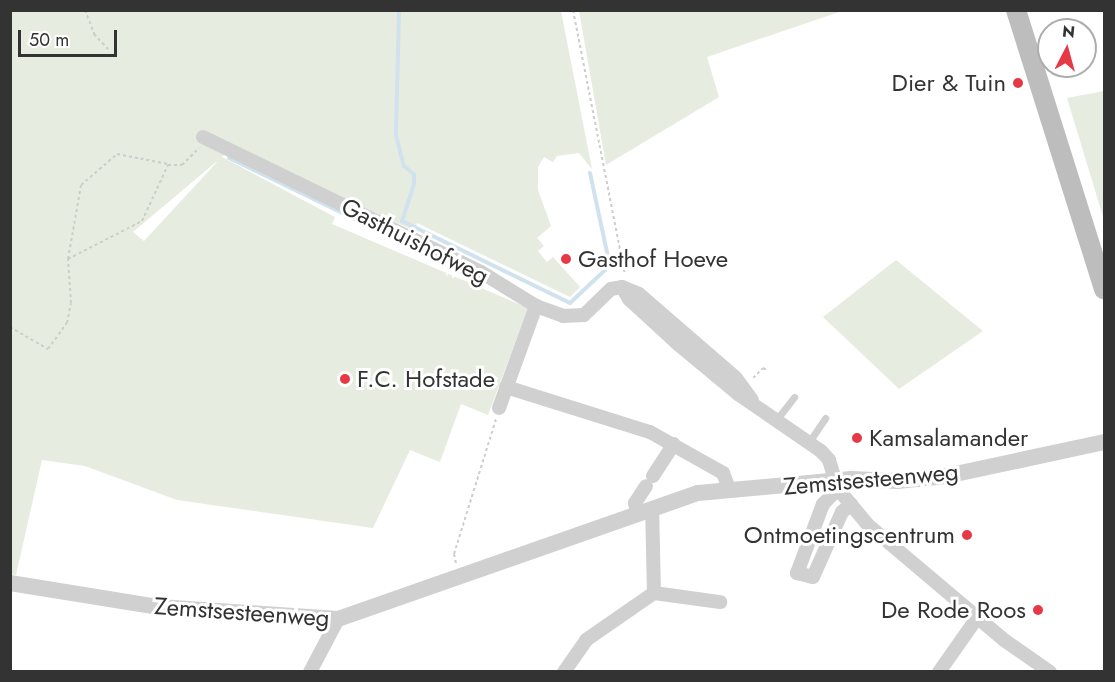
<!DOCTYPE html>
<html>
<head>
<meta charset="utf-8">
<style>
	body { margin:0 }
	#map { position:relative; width:1115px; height:682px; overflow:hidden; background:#fff; font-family:Jost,sans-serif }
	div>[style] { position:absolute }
	.green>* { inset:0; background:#e6ecdf }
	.stream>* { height:4px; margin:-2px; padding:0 2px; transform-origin:2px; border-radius:2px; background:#cfe2ee }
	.path>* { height:2px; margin-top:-1px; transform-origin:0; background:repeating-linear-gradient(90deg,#cdcdcd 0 3px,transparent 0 6px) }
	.service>* { height:7px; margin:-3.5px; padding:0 3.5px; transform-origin:3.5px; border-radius:3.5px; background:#d0d0d0 }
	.minor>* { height:14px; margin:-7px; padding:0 7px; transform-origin:7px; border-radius:7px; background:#d0d0d0 }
	.tertiary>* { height:16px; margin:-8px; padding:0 8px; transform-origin:8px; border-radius:8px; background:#d0d0d0 }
	.secondary>* { height:20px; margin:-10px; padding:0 10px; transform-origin:10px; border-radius:10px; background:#bdbdbd }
	.dots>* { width:16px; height:16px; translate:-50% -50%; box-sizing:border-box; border:3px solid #fff; border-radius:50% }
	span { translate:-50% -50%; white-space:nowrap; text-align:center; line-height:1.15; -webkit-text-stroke:6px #fff; paint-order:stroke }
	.poi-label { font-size:24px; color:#333 }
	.right { translate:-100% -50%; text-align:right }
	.left { translate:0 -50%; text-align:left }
	.street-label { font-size:24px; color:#333 }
	.frame { position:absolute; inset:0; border:12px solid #333; pointer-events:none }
	.north { position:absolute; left:1037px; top:18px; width:60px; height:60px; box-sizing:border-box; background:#fff; border:2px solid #adadad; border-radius:50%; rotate:6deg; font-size:16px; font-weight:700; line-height:24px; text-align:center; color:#333 }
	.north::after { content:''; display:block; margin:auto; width:21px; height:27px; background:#e63946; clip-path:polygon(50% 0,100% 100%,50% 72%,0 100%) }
	.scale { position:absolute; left:18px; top:30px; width:99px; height:27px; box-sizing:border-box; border:3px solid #333; border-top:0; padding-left:8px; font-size:18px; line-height:21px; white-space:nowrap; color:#333; -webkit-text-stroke:4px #fff; paint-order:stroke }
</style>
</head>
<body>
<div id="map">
	<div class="green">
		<div style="clip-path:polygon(evenodd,10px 11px,561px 11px,592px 169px,579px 153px,557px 156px,553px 162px,544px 157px,538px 167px,538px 190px,551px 226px,537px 238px,544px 246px,538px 251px,547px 262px,553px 257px,580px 287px,570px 297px,417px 223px,415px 231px,233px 148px,222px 157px,335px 217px,332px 224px,528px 308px,488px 415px,461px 404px,440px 462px,410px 450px,373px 528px,177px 500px,85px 466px,42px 460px,16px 575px,11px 574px,10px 11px,217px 162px,144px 241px,133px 232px,216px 162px,217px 162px)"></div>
		<div style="clip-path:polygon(579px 11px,842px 10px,842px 11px,707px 57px,719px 97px,606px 165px)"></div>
		<div style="clip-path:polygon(1104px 91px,1104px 220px,1067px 98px)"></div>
		<div style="clip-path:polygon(896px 260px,983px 331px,899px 389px,823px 317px)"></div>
	</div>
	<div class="stream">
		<div style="left:399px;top:10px;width:125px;rotate:91.4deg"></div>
		<div style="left:396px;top:135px;width:32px;rotate:76deg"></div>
		<div style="left:404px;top:166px;width:13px;rotate:39deg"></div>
		<div style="left:414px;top:174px;width:10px;rotate:90deg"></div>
		<div style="left:414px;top:184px;width:39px;rotate:108deg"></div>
		<div style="left:402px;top:221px;width:187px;rotate:26deg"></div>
		<div style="left:570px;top:303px;width:48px;rotate:-43.3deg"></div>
		<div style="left:605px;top:270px;width:13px;rotate:-77deg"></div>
		<div style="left:608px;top:257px;width:86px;rotate:-102.1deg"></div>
		<div style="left:229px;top:158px;width:190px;rotate:25.9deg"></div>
	</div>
	<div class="path">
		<div style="left:85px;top:10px;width:26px;rotate:69deg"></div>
		<div style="left:94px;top:34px;width:21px;rotate:47deg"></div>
		<div style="left:573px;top:10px;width:270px;rotate:78.9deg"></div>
		<div style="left:68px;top:259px;width:75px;rotate:-80deg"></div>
		<div style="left:81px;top:185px;width:48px;rotate:-40.7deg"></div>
		<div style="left:117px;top:154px;width:52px;rotate:11.1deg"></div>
		<div style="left:10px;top:327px;width:44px;rotate:30.1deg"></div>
		<div style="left:48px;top:349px;width:32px;rotate:-54deg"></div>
		<div style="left:67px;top:323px;width:20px;rotate:-79deg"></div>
		<div style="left:71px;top:303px;width:44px;rotate:-93.9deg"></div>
		<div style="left:68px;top:259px;width:83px;rotate:-27.2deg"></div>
		<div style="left:142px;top:221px;width:62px;rotate:-65.1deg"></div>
		<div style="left:168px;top:165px;width:14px"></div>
		<div style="left:182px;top:165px;width:24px;rotate:-45deg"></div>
		<div style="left:753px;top:378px;width:14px;rotate:-45deg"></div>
		<div style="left:763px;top:368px;width:4px;rotate:27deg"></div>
		<div style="left:456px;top:563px;width:9px;rotate:-103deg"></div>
		<div style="left:454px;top:554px;width:141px;rotate:-72.7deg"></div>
	</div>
	<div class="service">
		<div style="left:777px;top:419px;width:28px;rotate:-52deg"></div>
		<div style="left:809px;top:442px;width:29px;rotate:-56deg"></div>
	</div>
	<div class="minor">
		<div style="left:203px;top:137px;width:309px;rotate:25.9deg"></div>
		<div style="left:481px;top:272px;width:65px;rotate:31.7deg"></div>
		<div style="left:536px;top:306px;width:29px;rotate:20deg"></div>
		<div style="left:563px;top:316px;width:21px;rotate:-3deg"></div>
		<div style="left:584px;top:315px;width:37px;rotate:-44deg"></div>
		<div style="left:611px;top:289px;width:11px;rotate:-10deg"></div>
		<div style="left:622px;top:287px;width:18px;rotate:22deg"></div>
		<div style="left:639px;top:294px;width:128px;rotate:40.9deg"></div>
		<div style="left:736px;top:378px;width:27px;rotate:54deg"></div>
		<div style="left:622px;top:287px;width:14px;rotate:60deg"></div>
		<div style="left:629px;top:299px;width:67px;rotate:42.6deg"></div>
		<div style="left:678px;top:344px;width:78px;rotate:39.8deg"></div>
		<div style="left:738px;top:394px;width:101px;rotate:34.5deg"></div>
		<div style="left:821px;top:451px;width:12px;rotate:48deg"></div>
		<div style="left:829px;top:460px;width:30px;rotate:73deg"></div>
		<div style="left:838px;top:489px;width:47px;rotate:50.2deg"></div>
		<div style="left:868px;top:525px;width:178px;rotate:40.2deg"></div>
		<div style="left:1004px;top:640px;width:56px;rotate:34.8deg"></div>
		<div style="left:506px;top:387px;width:151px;rotate:17.4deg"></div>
		<div style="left:650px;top:432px;width:84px;rotate:29.3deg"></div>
		<div style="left:723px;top:473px;width:17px;rotate:69deg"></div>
		<div style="left:499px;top:408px;width:109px;rotate:-70.1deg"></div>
		<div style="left:653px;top:476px;width:38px;rotate:-57deg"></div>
		<div style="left:838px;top:489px;width:21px;rotate:135deg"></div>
		<div style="left:823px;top:504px;width:74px;rotate:110.6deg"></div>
		<div style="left:797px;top:573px;width:16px;rotate:14deg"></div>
		<div style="left:813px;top:577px;width:71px;rotate:-66deg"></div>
		<div style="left:842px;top:512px;width:12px;rotate:-42deg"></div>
		<div style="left:637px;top:513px;width:10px;rotate:-101deg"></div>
		<div style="left:635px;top:503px;width:20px;rotate:-57deg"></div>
		<div style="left:654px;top:593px;width:67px;rotate:7.8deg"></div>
		<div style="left:310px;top:672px;width:60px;rotate:-62.2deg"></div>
		<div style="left:564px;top:672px;width:39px;rotate:-55deg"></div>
		<div style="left:586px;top:640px;width:83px;rotate:-34.7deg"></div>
		<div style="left:654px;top:593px;width:85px;rotate:-91.3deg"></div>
		<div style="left:939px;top:672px;width:66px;rotate:-54.9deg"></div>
	</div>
	<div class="tertiary">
		<div style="left:10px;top:583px;width:151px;rotate:9.2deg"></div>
		<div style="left:159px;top:607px;width:179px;rotate:3.8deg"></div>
		<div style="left:338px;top:619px;width:381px;rotate:-19.3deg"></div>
		<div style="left:698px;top:493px;width:154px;rotate:-5.2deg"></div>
		<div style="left:851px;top:479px;width:46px;rotate:2.5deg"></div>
		<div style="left:897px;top:481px;width:49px;rotate:-5.8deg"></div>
		<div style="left:946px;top:476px;width:162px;rotate:-12.1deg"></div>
	</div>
	<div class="secondary">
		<div style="left:1016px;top:10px;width:293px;rotate:72.5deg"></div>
	</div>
	<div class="dots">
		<div style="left:1018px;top:83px;background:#e63946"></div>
		<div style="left:566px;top:259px;background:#e63946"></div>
		<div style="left:345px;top:379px;background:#e63946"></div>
		<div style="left:857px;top:438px;background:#e63946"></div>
		<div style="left:967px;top:535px;background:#e63946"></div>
		<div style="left:1038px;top:610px;background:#e63946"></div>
	</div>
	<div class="poi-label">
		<span class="right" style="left:1006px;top:83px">Dier &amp; Tuin</span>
		<span class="left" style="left:578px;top:259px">Gasthof Hoeve</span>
		<span class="left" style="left:357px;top:379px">F.C. Hofstade</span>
		<span class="left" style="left:869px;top:438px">Kamsalamander</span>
		<span class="right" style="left:955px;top:535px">Ontmoetingscentrum</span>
		<span class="right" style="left:1026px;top:610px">De Rode Roos</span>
	</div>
	<div class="street-label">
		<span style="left:415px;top:241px;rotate:27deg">Gasthuishofweg</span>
		<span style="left:871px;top:479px;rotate:-5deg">Zemstsesteenweg</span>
		<span style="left:242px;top:612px;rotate:4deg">Zemstsesteenweg</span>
	</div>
	<div class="frame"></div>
	<div class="north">N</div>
	<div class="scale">50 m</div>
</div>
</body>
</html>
